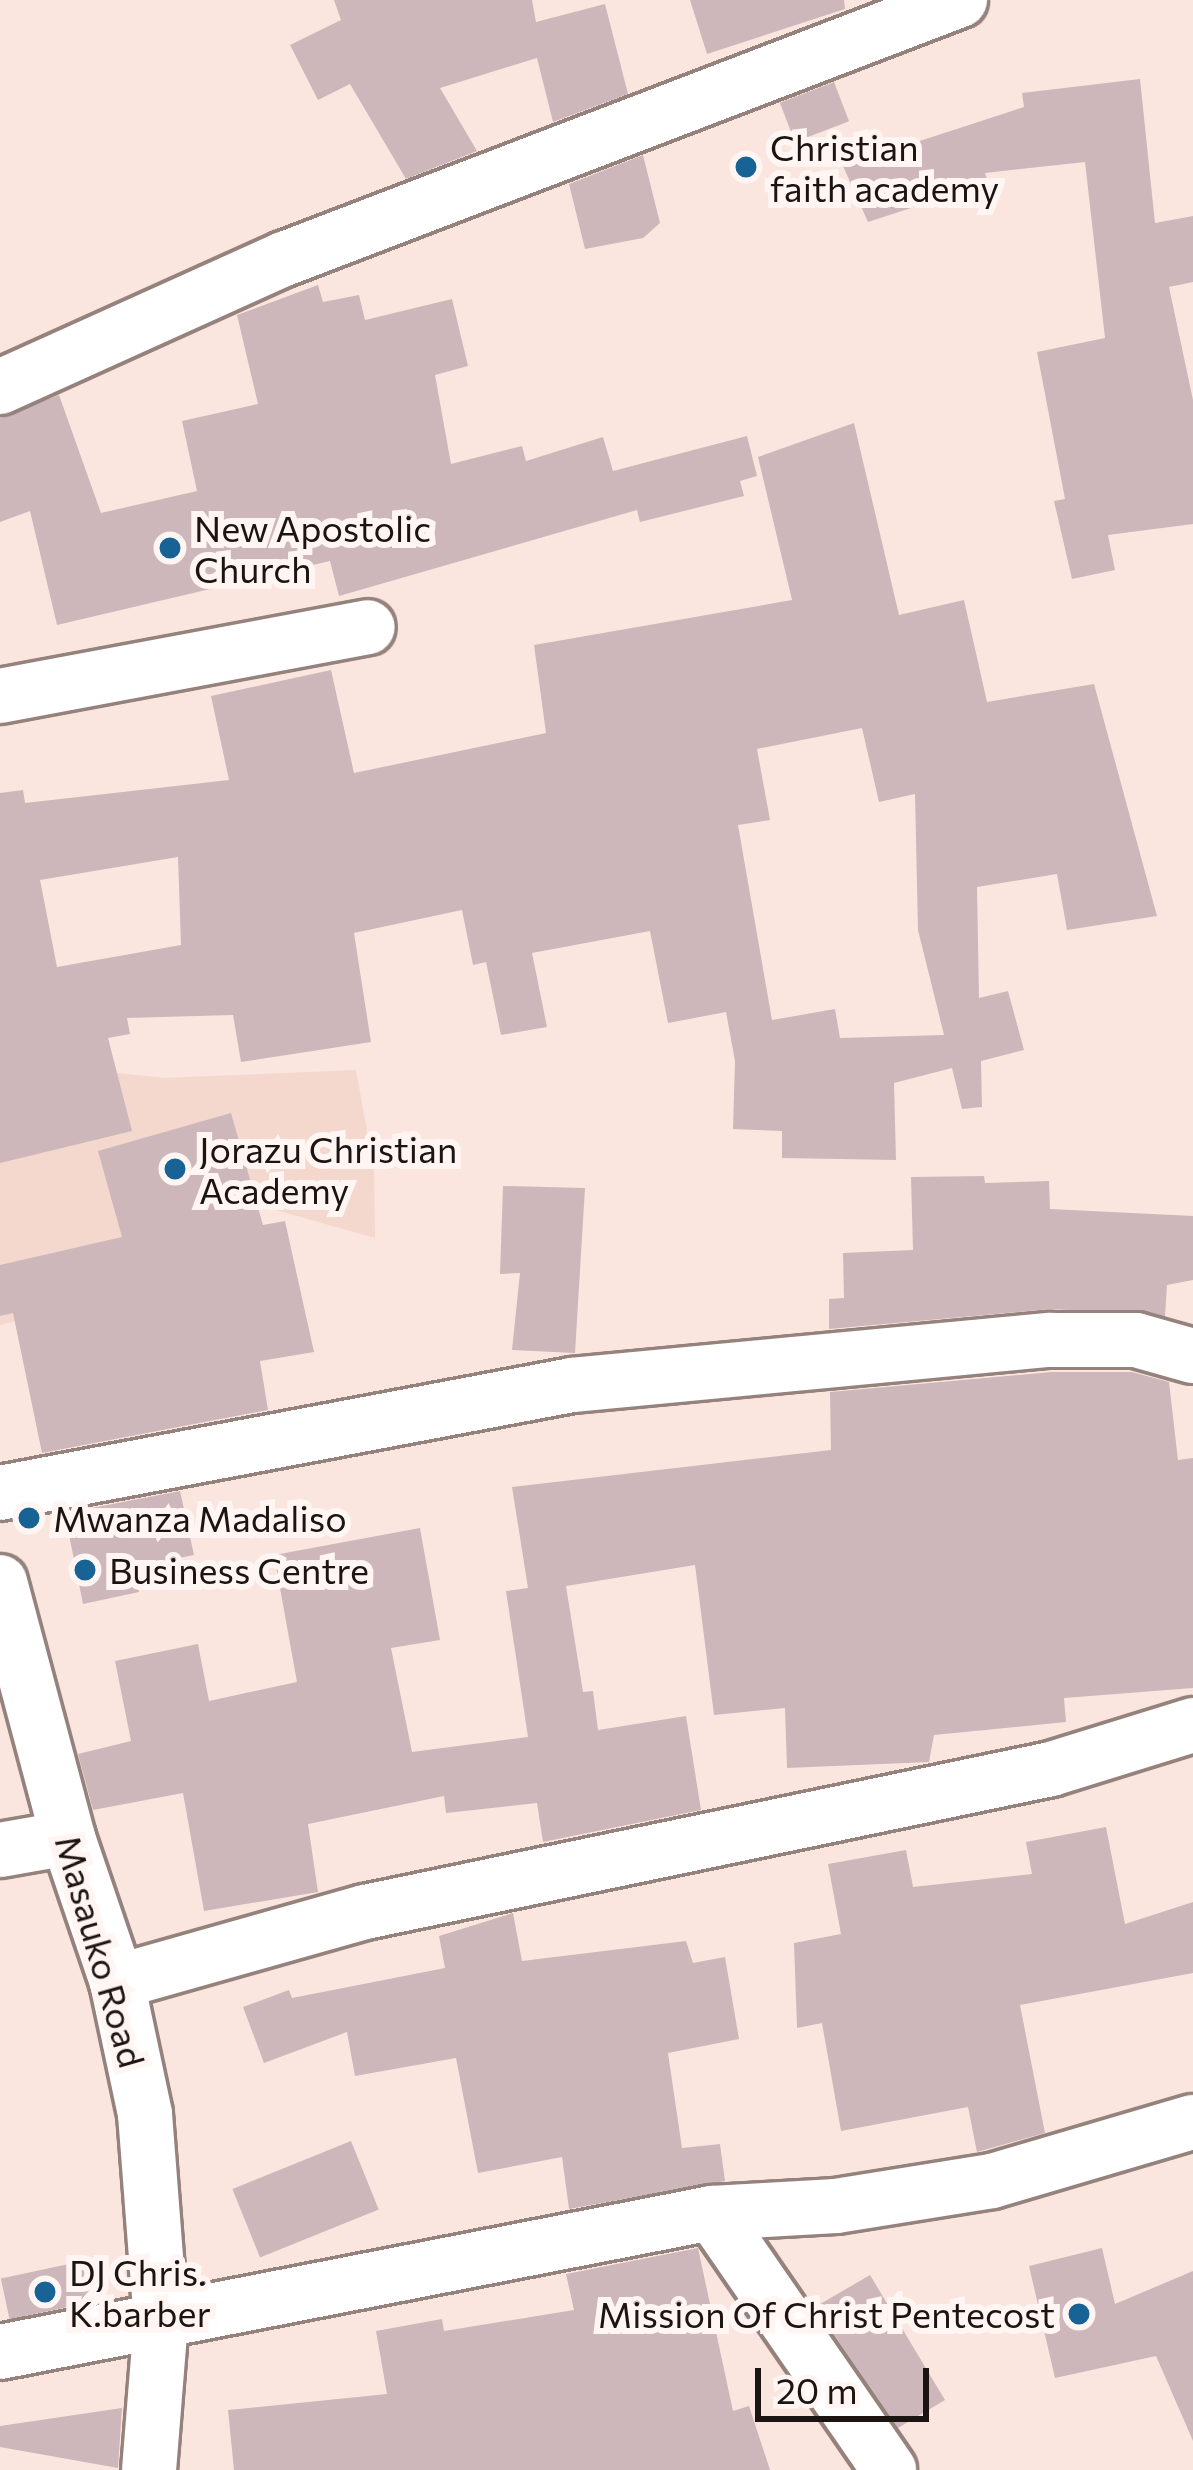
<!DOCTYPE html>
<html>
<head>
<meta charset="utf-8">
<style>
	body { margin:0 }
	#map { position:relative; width:1193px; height:2470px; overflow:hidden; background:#fbe6df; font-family:Commissioner,sans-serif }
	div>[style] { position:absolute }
	.built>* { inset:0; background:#f4d7cd }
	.building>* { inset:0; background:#cdb7ba; transform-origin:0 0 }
	.roads { filter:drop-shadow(3px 0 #95827c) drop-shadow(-3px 0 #95827c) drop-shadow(0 3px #95827c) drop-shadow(0 -3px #95827c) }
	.street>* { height:54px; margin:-27px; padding:0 27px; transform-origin:27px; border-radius:27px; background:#fff }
	.dots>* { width:33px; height:33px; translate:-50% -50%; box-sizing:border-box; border:6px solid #fff6f3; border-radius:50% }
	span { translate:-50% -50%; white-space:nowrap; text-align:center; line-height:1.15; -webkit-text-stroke:12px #fff6f3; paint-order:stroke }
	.poi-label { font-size:36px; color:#1b1411 }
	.left { translate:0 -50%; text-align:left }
	.right { translate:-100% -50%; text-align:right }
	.street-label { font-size:36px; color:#1b1411 }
	.scale { position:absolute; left:755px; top:2368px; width:174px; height:54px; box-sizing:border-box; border:6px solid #1b1411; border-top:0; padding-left:15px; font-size:36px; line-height:42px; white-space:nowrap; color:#1b1411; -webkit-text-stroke:9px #fff6f3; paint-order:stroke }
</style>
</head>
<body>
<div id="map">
	<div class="built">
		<div style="clip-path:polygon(356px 1070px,374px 1170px,375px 1238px,265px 1207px,123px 1280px,122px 1293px,0 1325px,0 1108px,108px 1072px,165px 1078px)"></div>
	</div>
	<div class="building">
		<div style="clip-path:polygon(334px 0,532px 0,536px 22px,605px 4px,628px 94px,553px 122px,537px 58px,440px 88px,477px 151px,406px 179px,350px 84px,318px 100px,290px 45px,341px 20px)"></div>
		<div style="clip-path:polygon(690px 0,844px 0,845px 9px,707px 54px)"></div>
		<div style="clip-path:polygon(1140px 79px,1155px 223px,1193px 216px,1193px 282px,1169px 287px,1193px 400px,1193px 524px,1108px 535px,1115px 570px,1072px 579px,1054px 501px,1065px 499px,1037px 352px,1105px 338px,1085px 162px,985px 173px,988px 183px,868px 222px,843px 166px,1024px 107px,1022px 93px)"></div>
		<div style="left:834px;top:82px;width:42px;height:58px;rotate:69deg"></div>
		<div style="clip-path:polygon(643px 155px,660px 223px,643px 238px,585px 249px,569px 184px)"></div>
		<div style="clip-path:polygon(318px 285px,323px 302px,359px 295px,365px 320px,452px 299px,468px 366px,435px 375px,451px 464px,522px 446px,526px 461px,603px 437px,613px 471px,747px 436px,757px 476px,740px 481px,744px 496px,640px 522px,637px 510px,339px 596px,330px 561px,57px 625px,30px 511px,0 522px,0 418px,59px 395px,101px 513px,197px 491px,182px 421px,258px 404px,237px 315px)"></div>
		<div style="clip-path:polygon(evenodd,854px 423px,899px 615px,964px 600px,987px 702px,1094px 684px,1157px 916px,1067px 930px,1057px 874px,977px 887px,979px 998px,1008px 991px,1024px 1050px,981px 1061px,982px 1107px,962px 1109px,952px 1068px,894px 1083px,896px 1160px,782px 1158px,782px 1131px,733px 1129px,735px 1061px,726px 1012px,668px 1023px,650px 931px,532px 953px,547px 1027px,501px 1035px,486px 962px,473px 965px,462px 910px,354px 933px,371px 1042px,241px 1062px,233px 1015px,127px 1018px,130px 1034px,108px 1038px,132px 1131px,0 1163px,0 793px,23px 790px,25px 803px,229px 780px,211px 696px,331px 670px,354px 773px,546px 733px,534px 645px,792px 600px,758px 457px,854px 423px,862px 728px,879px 802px,915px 794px,918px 930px,944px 1035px,840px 1038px,835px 1009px,772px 1020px,738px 825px,770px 820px,757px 749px,862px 728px,854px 423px,178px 857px,181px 945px,57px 967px,40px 880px,178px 857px)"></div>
		<div style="clip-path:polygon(231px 1113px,263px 1225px,285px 1221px,314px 1352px,260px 1361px,268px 1410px,42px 1453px,13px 1313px,0 1316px,0 1265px,122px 1237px,98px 1151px)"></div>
		<div style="clip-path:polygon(984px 1176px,985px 1183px,1049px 1181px,1050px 1209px,1193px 1216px,1193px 1280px,1167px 1285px,1165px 1316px,1051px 1309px,829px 1329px,829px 1299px,844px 1298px,843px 1253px,913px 1250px,911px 1177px)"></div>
		<div style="clip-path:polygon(503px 1186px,585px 1188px,575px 1353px,512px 1350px,520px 1273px,500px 1274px)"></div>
		<div style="clip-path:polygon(1052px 1372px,1132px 1372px,1169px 1382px,1178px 1460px,1193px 1458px,1193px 1688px,1064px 1698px,1066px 1722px,934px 1735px,929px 1762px,787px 1768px,785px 1708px,714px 1715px,695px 1565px,566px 1586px,583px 1692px,593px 1691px,598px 1730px,686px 1716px,701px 1810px,543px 1842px,537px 1803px,446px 1813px,444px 1796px,308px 1824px,318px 1892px,204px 1911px,183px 1793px,93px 1810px,78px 1754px,131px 1741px,115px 1661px,198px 1644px,209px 1701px,297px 1682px,274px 1555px,420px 1528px,440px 1640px,391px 1648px,412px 1752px,528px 1737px,506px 1591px,528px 1588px,512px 1487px,831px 1450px,830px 1392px)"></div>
		<div style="clip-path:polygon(180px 1491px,194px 1555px,134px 1567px,139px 1592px,83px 1604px,68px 1530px,58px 1532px,55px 1515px)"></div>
		<div style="clip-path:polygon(1106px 1827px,1125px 1924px,1193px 1902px,1193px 1973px,1020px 2005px,1045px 2133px,977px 2152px,968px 2107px,841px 2131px,822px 2023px,797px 2028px,794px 1943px,841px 1934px,828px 1864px,906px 1850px,913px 1887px,1032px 1874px,1026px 1842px)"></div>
		<div style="clip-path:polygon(513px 1913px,522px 1961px,686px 1941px,693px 1963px,725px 1957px,739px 2039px,668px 2053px,682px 2148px,720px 2144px,725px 2181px,569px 2209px,562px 2157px,478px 2173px,456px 2058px,355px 2076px,347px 2032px,264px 2063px,243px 2007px,289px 1990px,292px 1998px,445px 1968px,439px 1936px)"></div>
		<div style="left:351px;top:2141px;width:74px;height:128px;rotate:68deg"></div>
		<div style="clip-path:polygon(698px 2248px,733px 2411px,749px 2406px,770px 2470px,234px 2470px,228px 2410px,387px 2394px,376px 2331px,442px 2319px,444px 2331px,574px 2310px,566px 2274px)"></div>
		<div style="clip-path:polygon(1102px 2248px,1115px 2304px,1193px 2271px,1193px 2441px,1156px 2356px,1055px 2378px,1029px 2266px)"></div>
		<div style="left:83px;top:2261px;width:42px;height:84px;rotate:78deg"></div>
		<div style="clip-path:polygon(870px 2275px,945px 2400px,898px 2428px,815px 2307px)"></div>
		<div style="clip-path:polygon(122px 2408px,118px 2468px,0 2447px,0 2426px)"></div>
	</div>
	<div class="roads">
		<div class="street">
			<div style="left:0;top:387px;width:312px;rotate:-24.3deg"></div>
			<div style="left:284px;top:259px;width:724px;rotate:-20.96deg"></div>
			<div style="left:0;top:696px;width:374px;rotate:-10.6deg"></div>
			<div style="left:0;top:1493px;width:582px;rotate:-10.69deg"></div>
			<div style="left:572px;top:1385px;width:481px;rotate:-5.4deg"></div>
			<div style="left:1051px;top:1340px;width:85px"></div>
			<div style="left:1136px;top:1340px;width:59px;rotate:15.7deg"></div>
			<div style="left:0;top:1582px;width:265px;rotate:75.1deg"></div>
			<div style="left:68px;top:1838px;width:152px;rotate:71.2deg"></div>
			<div style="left:117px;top:1982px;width:135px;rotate:78deg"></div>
			<div style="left:145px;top:2114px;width:208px;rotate:85.6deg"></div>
			<div style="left:161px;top:2321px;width:149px;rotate:94.6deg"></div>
			<div style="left:0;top:1850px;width:69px;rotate:-10deg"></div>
			<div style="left:117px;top:1982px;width:258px;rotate:-15.8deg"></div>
			<div style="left:365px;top:1912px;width:701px;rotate:-11.77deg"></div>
			<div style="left:1051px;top:1769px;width:149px;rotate:-17.2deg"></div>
			<div style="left:712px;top:2213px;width:312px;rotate:55.4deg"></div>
			<div style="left:0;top:2352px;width:725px;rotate:-11.05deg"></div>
			<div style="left:712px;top:2213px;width:124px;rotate:-3.2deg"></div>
			<div style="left:836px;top:2206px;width:158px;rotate:-9.1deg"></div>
			<div style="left:992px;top:2181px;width:209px;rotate:-16.4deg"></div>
		</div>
	</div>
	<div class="dots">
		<div style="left:746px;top:167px;background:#176396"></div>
		<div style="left:170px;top:548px;background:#176396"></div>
		<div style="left:175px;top:1169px;background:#176396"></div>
		<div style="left:29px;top:1518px;background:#176396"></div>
		<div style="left:85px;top:1570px;background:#176396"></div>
		<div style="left:45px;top:2292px;background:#176396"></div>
		<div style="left:1079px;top:2314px;background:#176396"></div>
	</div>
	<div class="poi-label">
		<span class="left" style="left:770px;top:167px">Christian<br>faith academy</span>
		<span class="left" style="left:194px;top:548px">New Apostolic<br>Church</span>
		<span class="left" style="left:199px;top:1169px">Jorazu Christian<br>Academy</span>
		<span class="left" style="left:53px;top:1518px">Mwanza Madaliso</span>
		<span class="left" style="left:109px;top:1570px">Business Centre</span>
		<span class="left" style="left:69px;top:2292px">DJ Chris.<br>K.barber</span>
		<span class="right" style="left:1055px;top:2314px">Mission Of Christ Pentecost</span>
	</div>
	<div class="street-label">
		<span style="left:101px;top:1951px;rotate:74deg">Masauko Road</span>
	</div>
	<div class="scale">20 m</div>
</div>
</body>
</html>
